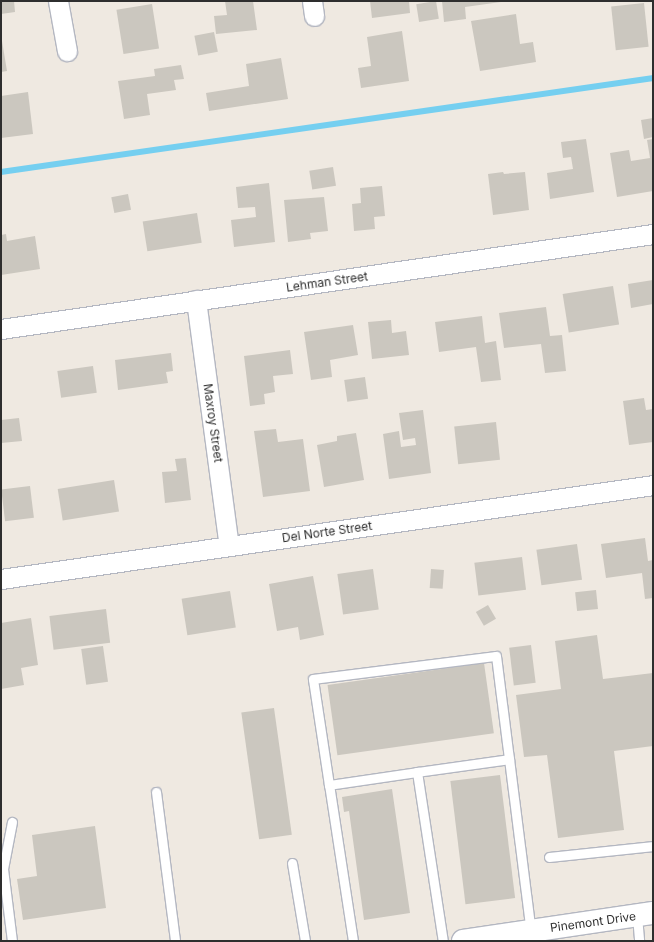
<!DOCTYPE html>
<html>
<head>
<meta charset="utf-8">
<style>
	body { margin:0 }
	#map { position:relative; width:654px; height:942px; overflow:hidden; background:#efe9e1; font-family:Inter,sans-serif }
	div>[style] { position:absolute }
	.stream>* { height:5.5px; margin:-2.75px; padding:0 2.75px; transform-origin:2.75px; border-radius:2.75px; background:#75cff0 }
	.building>* { inset:0; background:#cbc7bf; transform-origin:0 0 }
	.roads { filter:drop-shadow(1px 0 #b4b7c1) drop-shadow(-1px 0 #b4b7c1) drop-shadow(0 1px #b4b7c1) drop-shadow(0 -1px #b4b7c1) }
	.service>* { height:9px; margin:-4.5px; padding:0 4.5px; transform-origin:4.5px; border-radius:4.5px; background:#fff }
	.minor>* { height:19px; margin:-9.5px; padding:0 9.5px; transform-origin:9.5px; border-radius:9.5px; background:#fff }
	.secondary>* { height:22px; margin:-11px; padding:0 11px; transform-origin:11px; border-radius:11px; background:#fff }
	span { translate:-50% -50%; white-space:nowrap; text-align:center; line-height:1.15; -webkit-text-stroke:3px #fff; paint-order:stroke }
	.street-label { font-size:12px; color:#2e2e2e }
	.frame { position:absolute; inset:0; border:2px solid #2e2e2e; pointer-events:none }
</style>
</head>
<body>
<div id="map">
	<div class="stream">
		<div style="left:1px;top:172px;width:659px;rotate:-8.2deg"></div>
	</div>
	<div class="building">
		<div style="clip-path:polygon(1px 1px,14px 1px,15px 12px,1px 14px)"></div>
		<div style="clip-path:polygon(225px 1px,253px 1px,257px 30px,216px 34px,214px 16px,227px 15px)"></div>
		<div style="clip-path:polygon(370px 1px,409px 1px,410px 13px,372px 18px)"></div>
		<div style="left:436px;top:1px;width:18px;height:20px;rotate:81deg"></div>
		<div style="clip-path:polygon(442px 1px,501px 1px,501px 2px,465px 7px,466px 19px,444px 22px)"></div>
		<div style="left:644px;top:3px;width:44px;height:33px;rotate:84deg"></div>
		<div style="left:152px;top:4px;width:45px;height:36px;rotate:81deg"></div>
		<div style="clip-path:polygon(516px 14px,520px 44px,533px 42px,536px 62px,480px 71px,471px 21px)"></div>
		<div style="clip-path:polygon(402px 31px,409px 81px,361px 88px,358px 68px,371px 66px,367px 37px)"></div>
		<div style="left:214px;top:32px;width:20px;height:20px;rotate:79deg"></div>
		<div style="clip-path:polygon(1px 35px,7px 71px,1px 72px)"></div>
		<div style="clip-path:polygon(281px 58px,288px 99px,209px 111px,206px 93px,249px 86px,246px 64px)"></div>
		<div style="clip-path:polygon(181px 65px,184px 79px,174px 80px,176px 90px,147px 94px,150px 115px,124px 119px,118px 81px,155px 76px,154px 69px)"></div>
		<div style="clip-path:polygon(28px 92px,33px 134px,1px 138px,1px 96px)"></div>
		<div style="clip-path:polygon(653px 118px,653px 137px,644px 139px,641px 120px)"></div>
		<div style="clip-path:polygon(586px 139px,594px 192px,550px 199px,547px 173px,573px 169px,571px 157px,563px 158px,561px 142px)"></div>
		<div style="clip-path:polygon(653px 139px,653px 191px,617px 197px,610px 153px,629px 150px,631px 161px,650px 158px,647px 140px)"></div>
		<div style="left:333px;top:167px;width:19px;height:24px;rotate:81deg"></div>
		<div style="clip-path:polygon(503px 172px,504px 174px,525px 172px,529px 210px,493px 215px,488px 174px)"></div>
		<div style="clip-path:polygon(269px 183px,275px 242px,234px 247px,231px 220px,256px 217px,255px 207px,238px 208px,236px 187px)"></div>
		<div style="clip-path:polygon(382px 186px,385px 216px,374px 217px,375px 229px,354px 231px,352px 204px,361px 203px,360px 188px)"></div>
		<div style="left:128px;top:194px;width:16px;height:17px;rotate:79deg"></div>
		<div style="clip-path:polygon(324px 197px,328px 231px,310px 233px,311px 239px,288px 242px,284px 200px)"></div>
		<div style="left:197px;top:213px;width:30px;height:55px;rotate:81deg"></div>
		<div style="clip-path:polygon(6px 234px,7px 241px,35px 236px,40px 269px,1px 275px,1px 235px)"></div>
		<div style="clip-path:polygon(653px 280px,653px 304px,631px 308px,628px 284px)"></div>
		<div style="left:613px;top:286px;width:39px;height:51px;rotate:81deg"></div>
		<div style="clip-path:polygon(546px 307px,550px 336px,562px 335px,566px 371px,545px 373px,541px 344px,504px 348px,499px 313px)"></div>
		<div style="clip-path:polygon(482px 316px,485px 343px,496px 341px,501px 380px,481px 382px,476px 347px,439px 352px,435px 322px)"></div>
		<div style="clip-path:polygon(391px 320px,392px 333px,406px 331px,409px 355px,372px 359px,368px 322px)"></div>
		<div style="clip-path:polygon(353px 325px,358px 355px,330px 360px,332px 377px,311px 380px,304px 332px)"></div>
		<div style="clip-path:polygon(290px 350px,293px 374px,273px 376px,275px 392px,264px 394px,265px 404px,250px 406px,244px 356px)"></div>
		<div style="clip-path:polygon(171px 353px,173px 371px,166px 372px,168px 383px,118px 390px,115px 360px)"></div>
		<div style="left:93px;top:366px;width:27px;height:36px;rotate:82deg"></div>
		<div style="left:365px;top:377px;width:22px;height:21px;rotate:82deg"></div>
		<div style="clip-path:polygon(644px 398px,646px 410px,653px 409px,653px 442px,629px 445px,623px 401px)"></div>
		<div style="clip-path:polygon(423px 410px,431px 473px,389px 479px,383px 434px,399px 431px,401px 447px,416px 445px,415px 438px,403px 440px,399px 413px)"></div>
		<div style="clip-path:polygon(19px 418px,22px 441px,1px 443px,1px 420px)"></div>
		<div style="left:496px;top:422px;width:38px;height:42px;rotate:84deg"></div>
		<div style="clip-path:polygon(276px 429px,278px 442px,303px 439px,310px 491px,263px 497px,254px 431px)"></div>
		<div style="clip-path:polygon(356px 433px,364px 480px,324px 487px,317px 445px,337px 441px,337px 436px)"></div>
		<div style="clip-path:polygon(186px 458px,191px 500px,165px 503px,162px 472px,177px 471px,175px 459px)"></div>
		<div style="left:114px;top:480px;width:32px;height:57px;rotate:81deg"></div>
		<div style="left:30px;top:486px;width:32px;height:29px;rotate:83deg"></div>
		<div style="clip-path:polygon(645px 538px,648px 561px,653px 560px,653px 598px,645px 599px,642px 573px,606px 578px,601px 544px)"></div>
		<div style="left:577px;top:544px;width:36px;height:41px;rotate:82deg"></div>
		<div style="left:522px;top:557px;width:33px;height:48px;rotate:83deg"></div>
		<div style="left:373px;top:569px;width:41px;height:36px;rotate:82deg"></div>
		<div style="left:431px;top:569px;width:13px;height:19px;rotate:4deg"></div>
		<div style="clip-path:polygon(313px 576px,324px 635px,300px 640px,298px 627px,277px 631px,269px 584px)"></div>
		<div style="left:596px;top:590px;width:19px;height:21px;rotate:84deg"></div>
		<div style="left:230px;top:591px;width:37px;height:49px;rotate:81deg"></div>
		<div style="left:488px;top:605px;width:16px;height:14px;rotate:60deg"></div>
		<div style="left:106px;top:609px;width:34px;height:57px;rotate:83deg"></div>
		<div style="clip-path:polygon(31px 618px,38px 665px,21px 668px,24px 685px,1px 689px,1px 623px)"></div>
		<div style="clip-path:polygon(597px 635px,603px 679px,653px 673px,653px 746px,614px 751px,624px 830px,558px 838px,547px 755px,524px 757px,516px 695px,561px 689px,555px 641px)"></div>
		<div style="left:531px;top:645px;width:38px;height:22px;rotate:83deg"></div>
		<div style="left:103px;top:646px;width:36px;height:22px;rotate:82deg"></div>
		<div style="left:484px;top:663px;width:71px;height:158px;rotate:82deg"></div>
		<div style="left:274px;top:708px;width:128px;height:33px;rotate:82deg"></div>
		<div style="left:500px;top:775px;width:124px;height:50px;rotate:83deg"></div>
		<div style="clip-path:polygon(392px 789px,410px 913px,364px 920px,349px 811px,344px 812px,342px 797px)"></div>
		<div style="clip-path:polygon(95px 826px,106px 908px,23px 920px,17px 879px,37px 876px,32px 835px)"></div>
	</div>
	<div class="roads">
		<div class="service">
			<div style="left:417px;top:772px;width:93px;rotate:-8deg"></div>
			<div style="left:329px;top:785px;width:107px;rotate:-98.6deg"></div>
			<div style="left:313px;top:679px;width:184px;rotate:-7.2deg"></div>
			<div style="left:496px;top:656px;width:278px;rotate:82.8deg"></div>
			<div style="left:156px;top:792px;width:150px;rotate:82.7deg"></div>
			<div style="left:549px;top:857px;width:105px;rotate:-6deg"></div>
			<div style="left:292px;top:863px;width:79px;rotate:80.5deg"></div>
			<div style="left:637px;top:916px;width:25px;rotate:85deg"></div>
			<div style="left:12px;top:941px;width:73px;rotate:-97.1deg"></div>
			<div style="left:3px;top:869px;width:48px;rotate:-79.2deg"></div>
			<div style="left:353px;top:941px;width:158px;rotate:-98.7deg"></div>
			<div style="left:329px;top:785px;width:89px;rotate:-8.4deg"></div>
			<div style="left:417px;top:772px;width:171px;rotate:81.3deg"></div>
		</div>
		<div class="minor">
			<div style="left:58px;top:1px;width:51px;rotate:79.8deg"></div>
			<div style="left:312px;top:1px;width:15px;rotate:82deg"></div>
			<div style="left:196px;top:300px;width:248px;rotate:82.4deg"></div>
			<div style="left:1px;top:329px;width:659px;rotate:-8.29deg"></div>
			<div style="left:1px;top:579px;width:659px;rotate:-8.2deg"></div>
		</div>
		<div class="secondary">
			<div style="left:463px;top:941px;width:192px;rotate:-8.4deg"></div>
		</div>
	</div>
	<div class="street-label">
		<span style="left:327px;top:282px;rotate:-8deg">Lehman Street</span>
		<span style="left:213px;top:423px;rotate:82deg">Maxroy Street</span>
		<span style="left:327px;top:532px;rotate:-8deg">Del Norte Street</span>
		<span style="left:593px;top:922px;rotate:-8deg">Pinemont Drive</span>
	</div>
	<div class="frame"></div>
</div>
</body>
</html>
